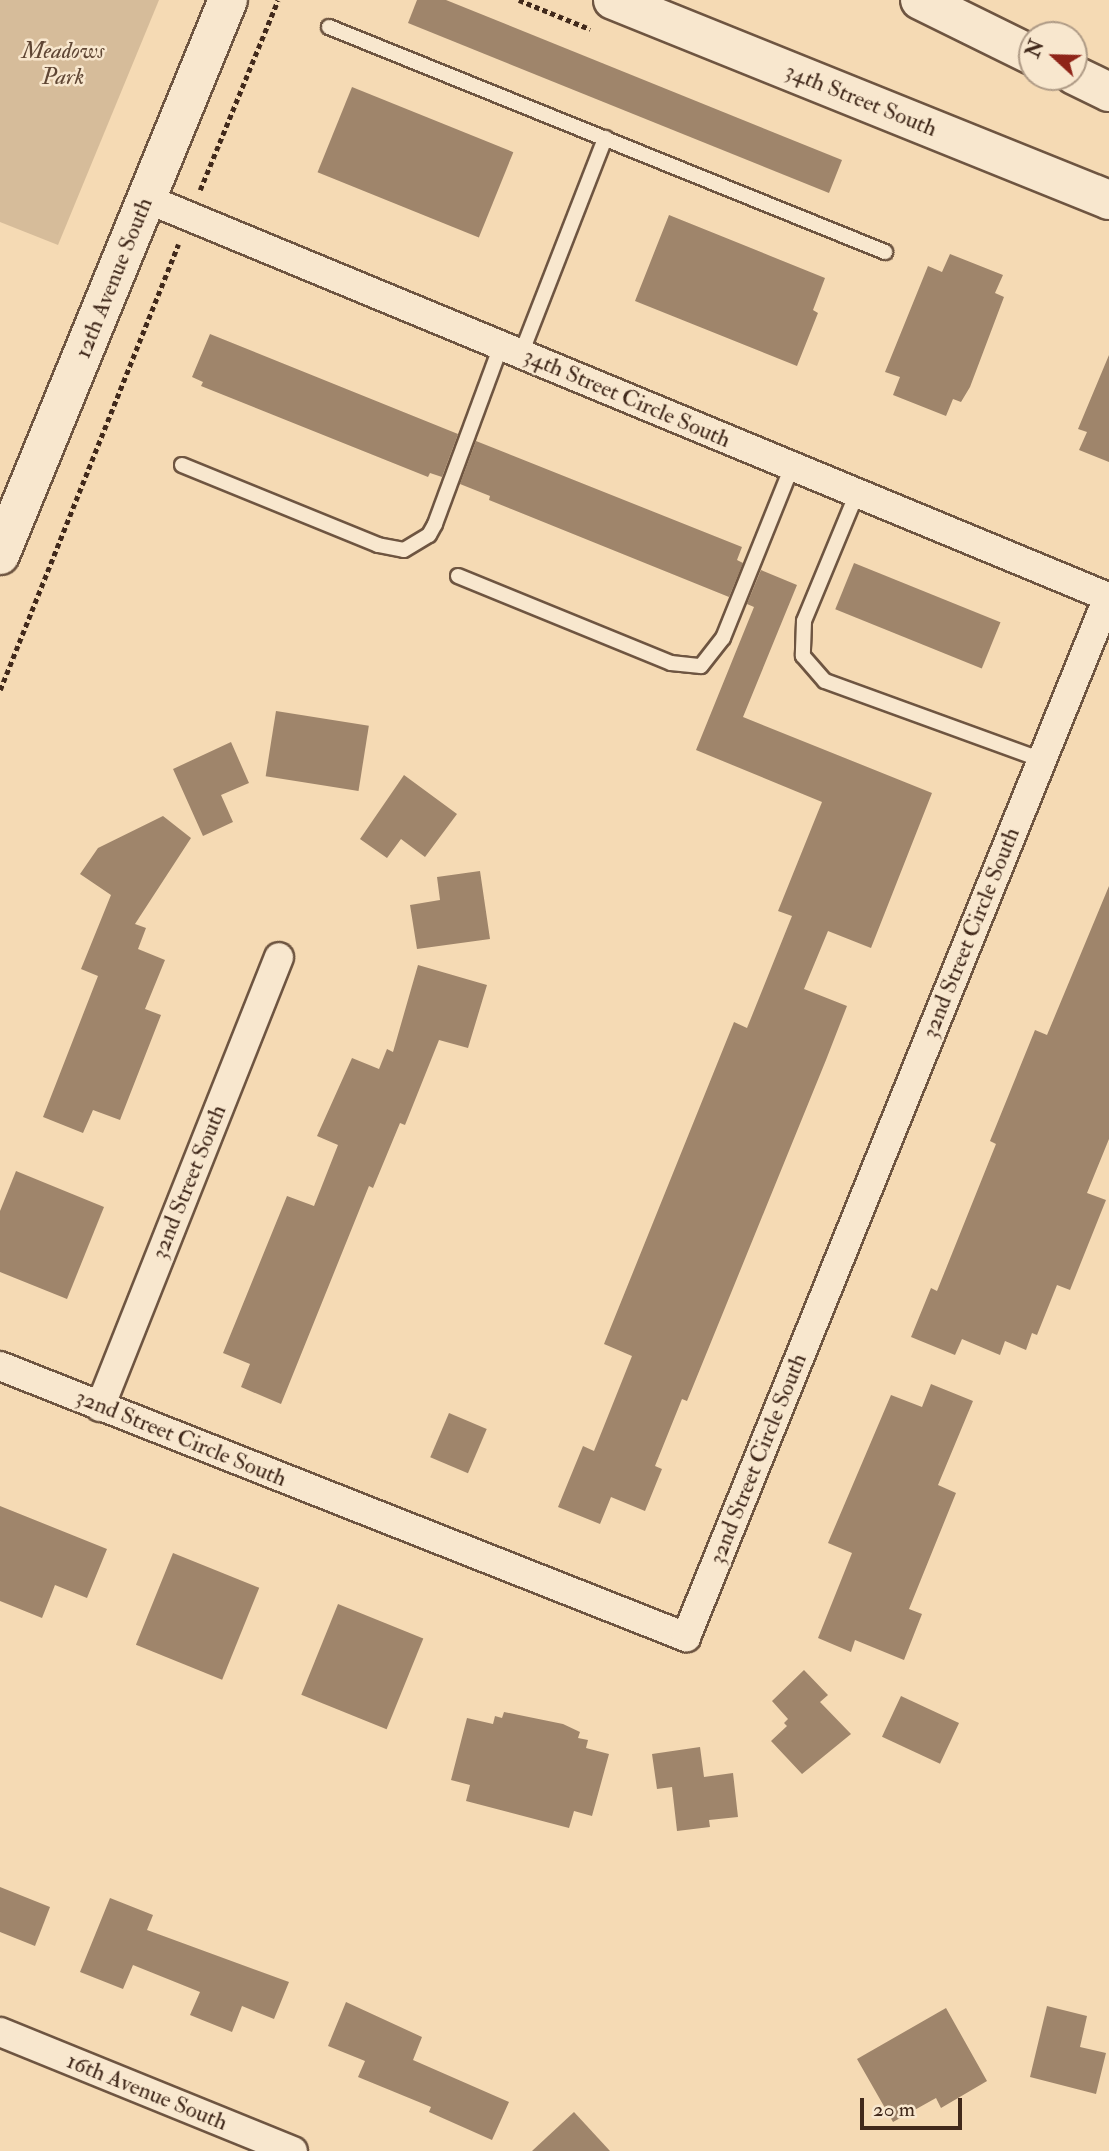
<!DOCTYPE html>
<html>
<head>
<meta charset="utf-8">
<style>
	body { margin:0 }
	#map { position:relative; width:1109px; height:2151px; overflow:hidden; background:#f5dab4; font-family:"IM FELL Double Pica",serif }
	div>[style] { position:absolute }
	.green>* { inset:0; background:#d6bc9a }
	.building>* { inset:0; background:#9f856b; transform-origin:0 0 }
	.path>* { height:4.5px; margin-top:-2.25px; transform-origin:0; background:repeating-linear-gradient(90deg,#41291b 0 5px,transparent 0 8.5px) }
	.roads { filter:drop-shadow(2px 0 #6e5541) drop-shadow(-2px 0 #6e5541) drop-shadow(0 2px #6e5541) drop-shadow(0 -2px #6e5541) }
	.lane>* { height:14px; margin:-7px; padding:0 7px; transform-origin:7px; border-radius:7px; background:#f8e7ce }
	.street>* { height:28px; margin:-14px; padding:0 14px; transform-origin:14px; border-radius:14px; background:#f8e7ce }
	.secondary>* { height:38px; margin:-19px; padding:0 19px; transform-origin:19px; border-radius:19px; background:#f8e7ce }
	span { translate:-50% -50%; white-space:nowrap; text-align:center; line-height:1.15; -webkit-text-stroke:5px #f8e7ce; paint-order:stroke }
	.park-label { font-size:23px; color:#5f4634; font-style:italic }
	.street-label { font-size:23px; color:#41291b }
	.north { position:absolute; left:1018px; top:21px; width:70px; height:70px; box-sizing:border-box; background:#f8e7ce; border:2px solid #af9b86; border-radius:50%; rotate:292deg; font-size:19px; font-weight:700; line-height:28px; text-align:center; color:#41291b }
	.north::after { content:''; display:block; margin:auto; width:24px; height:32px; background:#8f2418; clip-path:polygon(50% 0,100% 100%,50% 72%,0 100%) }
	.scale { position:absolute; left:860px; top:2098px; width:102px; height:32px; box-sizing:border-box; border:4px solid #41291b; border-top:0; padding-left:9px; font-size:21px; line-height:24px; white-space:nowrap; color:#41291b; -webkit-text-stroke:5px #f8e7ce; paint-order:stroke }
</style>
</head>
<body>
<div id="map">
	<div class="green">
		<div style="clip-path:polygon(0 0,159px 0,58px 245px,0 222px)"></div>
	</div>
	<div class="building">
		<div style="clip-path:polygon(417px 0,446px 0,842px 160px,829px 193px,408px 23px)"></div>
		<div style="left:352px;top:87px;width:174px;height:92px;rotate:22deg"></div>
		<div style="clip-path:polygon(669px 215px,825px 278px,813px 310px,818px 313px,797px 366px,635px 301px)"></div>
		<div style="clip-path:polygon(950px 254px,1003px 275px,995px 293px,1004px 297px,970px 387px,961px 402px,953px 399px,946px 416px,893px 395px,900px 377px,885px 372px,928px 266px,942px 272px)"></div>
		<div style="clip-path:polygon(210px 334px,458px 434px,442px 477px,430px 473px,428px 477px,201px 386px,203px 382px,192px 377px)"></div>
		<div style="clip-path:polygon(1109px 355px,1109px 462px,1079px 450px,1087px 432px,1078px 429px)"></div>
		<div style="clip-path:polygon(476px 441px,742px 547px,737px 560px,743px 563px,729px 597px,489px 500px,490px 496px,460px 484px)"></div>
		<div style="left:854px;top:563px;width:158px;height:50px;rotate:22deg"></div>
		<div style="clip-path:polygon(761px 570px,797px 585px,743px 717px,932px 793px,871px 948px,828px 931px,804px 989px,847px 1006px,826px 1060px,687px 1401px,682px 1399px,655px 1466px,662px 1469px,645px 1511px,611px 1497px,600px 1524px,558px 1507px,583px 1446px,594px 1451px,632px 1356px,604px 1344px,734px 1022px,747px 1028px,792px 916px,778px 911px,822px 802px,696px 750px,754px 607px,747px 604px)"></div>
		<div style="left:276px;top:711px;width:94px;height:66px;rotate:9deg"></div>
		<div style="clip-path:polygon(231px 742px,249px 783px,221px 795px,233px 822px,203px 836px,173px 769px)"></div>
		<div style="clip-path:polygon(404px 775px,457px 814px,425px 857px,401px 839px,387px 858px,360px 839px)"></div>
		<div style="clip-path:polygon(163px 816px,191px 838px,135px 924px,146px 928px,138px 949px,165px 960px,145px 1009px,161px 1015px,120px 1120px,93px 1110px,83px 1133px,43px 1117px,98px 976px,81px 969px,111px 895px,80px 874px,98px 848px)"></div>
		<div style="clip-path:polygon(480px 871px,490px 939px,417px 949px,410px 905px,440px 900px,437px 877px)"></div>
		<div style="clip-path:polygon(1109px 886px,1109px 1139px,1087px 1193px,1106px 1200px,1070px 1290px,1057px 1285px,1037px 1335px,1032px 1333px,1026px 1350px,1005px 1341px,1000px 1355px,962px 1339px,955px 1355px,911px 1337px,931px 1288px,937px 1291px,996px 1144px,990px 1141px,1035px 1030px,1047px 1035px)"></div>
		<div style="clip-path:polygon(418px 965px,487px 985px,468px 1048px,439px 1040px,405px 1125px,400px 1123px,373px 1188px,369px 1186px,281px 1404px,241px 1387px,250px 1364px,223px 1353px,287px 1196px,314px 1206px,338px 1145px,317px 1136px,352px 1058px,379px 1069px,387px 1049px,393px 1052px)"></div>
		<div style="clip-path:polygon(16px 1171px,104px 1207px,67px 1299px,0 1272px,0 1211px)"></div>
		<div style="clip-path:polygon(931px 1384px,973px 1401px,938px 1485px,956px 1493px,909px 1609px,922px 1614px,904px 1660px,855px 1640px,851px 1652px,818px 1638px,852px 1553px,828px 1543px,891px 1395px,922px 1407px)"></div>
		<div style="left:449px;top:1413px;width:41px;height:48px;rotate:23deg"></div>
		<div style="clip-path:polygon(0 1506px,107px 1549px,87px 1598px,55px 1585px,42px 1618px,0 1601px)"></div>
		<div style="left:173px;top:1553px;width:93px;height:99px;rotate:22deg"></div>
		<div style="left:338px;top:1604px;width:92px;height:98px;rotate:22deg"></div>
		<div style="clip-path:polygon(804px 1670px,828px 1695px,820px 1702px,851px 1734px,802px 1774px,771px 1741px,787px 1726px,784px 1723px,788px 1719px,772px 1701px)"></div>
		<div style="left:901px;top:1696px;width:64px;height:45px;rotate:25deg"></div>
		<div style="clip-path:polygon(504px 1712px,563px 1724px,580px 1732px,578px 1738px,588px 1740px,586px 1748px,609px 1754px,592px 1816px,574px 1811px,569px 1828px,466px 1801px,470px 1785px,451px 1780px,467px 1718px,493px 1724px,495px 1716px,502px 1718px)"></div>
		<div style="clip-path:polygon(700px 1747px,704px 1777px,733px 1773px,738px 1817px,709px 1820px,710px 1827px,677px 1831px,672px 1787px,657px 1789px,652px 1754px)"></div>
		<div style="clip-path:polygon(0 1887px,50px 1907px,35px 1946px,0 1932px)"></div>
		<div style="clip-path:polygon(110px 1898px,153px 1915px,147px 1930px,289px 1982px,274px 2019px,242px 2006px,232px 2032px,190px 2015px,200px 1992px,133px 1965px,123px 1989px,80px 1972px)"></div>
		<div style="clip-path:polygon(346px 2002px,422px 2037px,413px 2060px,509px 2102px,492px 2140px,429px 2112px,431px 2107px,358px 2077px,365px 2061px,328px 2046px)"></div>
		<div style="clip-path:polygon(1047px 2006px,1087px 2016px,1080px 2047px,1106px 2053px,1096px 2094px,1030px 2077px)"></div>
		<div style="clip-path:polygon(946px 2008px,987px 2081px,941px 2108px,936px 2098px,893px 2122px,857px 2059px)"></div>
		<div style="clip-path:polygon(574px 2112px,610px 2151px,532px 2151px)"></div>
	</div>
	<div class="path">
		<div style="left:519px;top:0;width:77px;rotate:22.2deg"></div>
		<div style="left:200px;top:190px;width:205px;rotate:-67.7deg"></div>
		<div style="left:0;top:690px;width:480px;rotate:-68.2deg"></div>
	</div>
	<div class="roads">
		<div class="lane">
			<div style="left:329px;top:27px;width:600px;rotate:22.03deg"></div>
			<div style="left:521px;top:354px;width:232px;rotate:-68.7deg"></div>
			<div style="left:182px;top:465px;width:212px;rotate:22.2deg"></div>
			<div style="left:378px;top:545px;width:26px;rotate:11deg"></div>
			<div style="left:404px;top:550px;width:29px;rotate:-31deg"></div>
			<div style="left:429px;top:535px;width:13px;rotate:-61deg"></div>
			<div style="left:435px;top:524px;width:190px;rotate:-69.7deg"></div>
			<div style="left:857px;top:493px;width:139px;rotate:112.5deg"></div>
			<div style="left:804px;top:621px;width:35px;rotate:92deg"></div>
			<div style="left:803px;top:656px;width:33px;rotate:49deg"></div>
			<div style="left:825px;top:681px;width:231px;rotate:20deg"></div>
			<div style="left:458px;top:576px;width:230px;rotate:22.2deg"></div>
			<div style="left:671px;top:663px;width:30px;rotate:6deg"></div>
			<div style="left:701px;top:666px;width:36px;rotate:-52deg"></div>
			<div style="left:723px;top:638px;width:185px;rotate:-68.1deg"></div>
		</div>
		<div class="street">
			<div style="left:0;top:1366px;width:738px;rotate:21.56deg"></div>
			<div style="left:686px;top:1637px;width:1122px;rotate:-67.91deg"></div>
			<div style="left:1108px;top:597px;width:1040px;rotate:-157.5deg"></div>
			<div style="left:100px;top:1407px;width:484px;rotate:-68.3deg"></div>
			<div style="left:0;top:2032px;width:316px;rotate:22.1deg"></div>
		</div>
		<div class="secondary">
			<div style="left:613px;top:0;width:535px;rotate:21.96deg"></div>
			<div style="left:920px;top:0;width:125px;rotate:26.2deg"></div>
			<div style="left:1074px;top:75px;width:39px;rotate:26deg"></div>
			<div style="left:0;top:555px;width:600px;rotate:-67.67deg"></div>
		</div>
	</div>
	<div class="park-label">
		<span style="left:63px;top:64px">Meadows<br>Park</span>
	</div>
	<div class="street-label">
		<span style="left:861px;top:100px;rotate:22deg">34th Street South</span>
		<span style="left:114px;top:278px;rotate:-68deg">12th Avenue South</span>
		<span style="left:627px;top:398px;rotate:23deg">34th Street Circle South</span>
		<span style="left:971px;top:933px;rotate:-68deg">32nd Street Circle South</span>
		<span style="left:189px;top:1182px;rotate:-68deg">32nd Street South</span>
		<span style="left:181px;top:1438px;rotate:22deg">32nd Street Circle South</span>
		<span style="left:758px;top:1459px;rotate:-68deg">32nd Street Circle South</span>
		<span style="left:147px;top:2092px;rotate:22deg">16th Avenue South</span>
	</div>
	<div class="north">N</div>
	<div class="scale">20 m</div>
</div>
</body>
</html>
